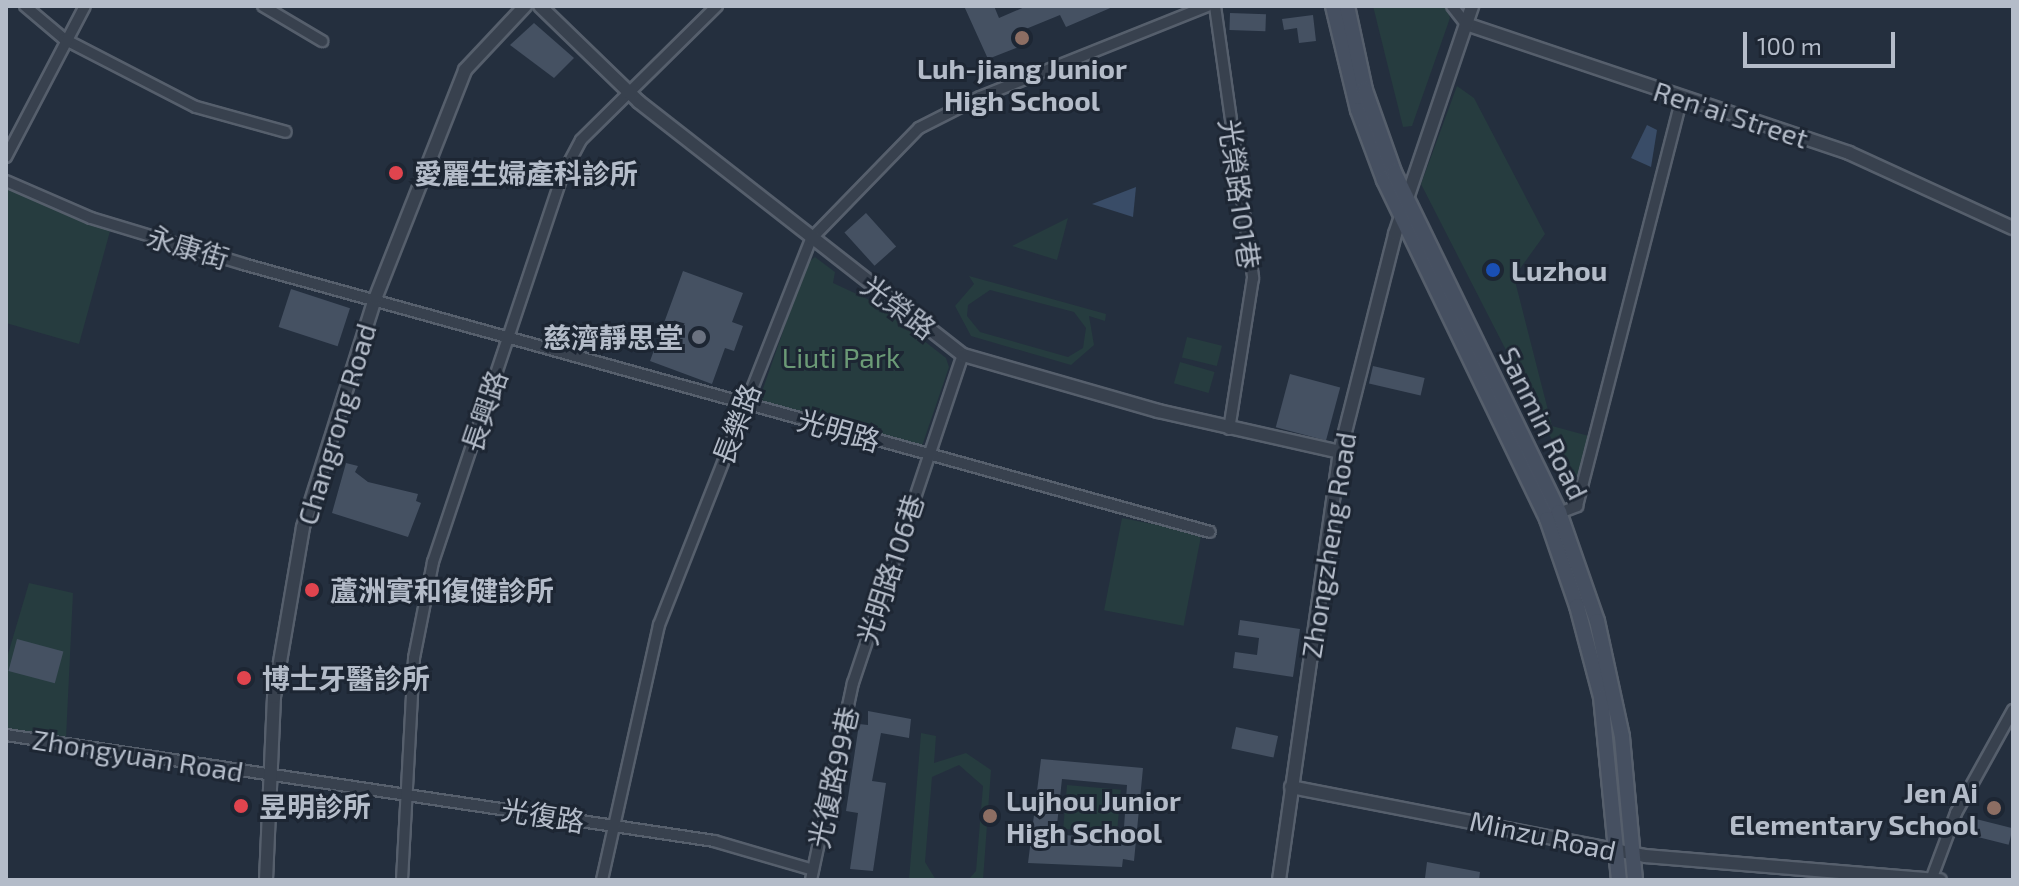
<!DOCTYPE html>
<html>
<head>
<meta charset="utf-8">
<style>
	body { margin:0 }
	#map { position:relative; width:2019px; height:886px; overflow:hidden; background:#242f3e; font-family:"Exo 2","Noto Sans TC",sans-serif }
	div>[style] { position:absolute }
	.green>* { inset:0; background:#263c3f; transform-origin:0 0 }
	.water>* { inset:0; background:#394c67 }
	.building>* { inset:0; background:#455162; transform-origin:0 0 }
	.roads { filter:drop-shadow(2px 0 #565f6c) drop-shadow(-2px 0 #565f6c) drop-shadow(0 2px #565f6c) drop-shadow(0 -2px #565f6c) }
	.minor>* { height:10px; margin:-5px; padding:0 5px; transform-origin:5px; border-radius:5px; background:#38414e }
	.tertiary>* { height:12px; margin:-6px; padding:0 6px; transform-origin:6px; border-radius:6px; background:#38414e }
	.secondary>* { height:14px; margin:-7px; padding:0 7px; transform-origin:7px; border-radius:7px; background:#465061 }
	.dots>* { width:22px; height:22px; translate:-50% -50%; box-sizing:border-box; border:4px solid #1d2633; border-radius:50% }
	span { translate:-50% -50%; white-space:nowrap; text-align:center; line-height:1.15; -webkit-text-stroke:6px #1d2633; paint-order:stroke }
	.poi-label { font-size:28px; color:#b4bcc9; font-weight:700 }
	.left { translate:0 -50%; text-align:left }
	.right { translate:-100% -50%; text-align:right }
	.street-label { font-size:28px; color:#b4bcc9 }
	.park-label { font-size:28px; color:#6b9a76 }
	.frame { position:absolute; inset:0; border:8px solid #b4bcc9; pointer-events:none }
	.scale { position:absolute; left:1743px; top:32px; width:152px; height:36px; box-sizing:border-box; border:4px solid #b4bcc9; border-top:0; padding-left:10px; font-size:24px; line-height:28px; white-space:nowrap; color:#b4bcc9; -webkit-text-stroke:6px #1d2633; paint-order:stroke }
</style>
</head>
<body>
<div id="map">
	<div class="green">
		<div style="clip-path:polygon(1373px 6px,1447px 6px,1450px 18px,1412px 126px,1403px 127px)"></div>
		<div style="clip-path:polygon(1457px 86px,1474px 98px,1545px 234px,1514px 277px,1552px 426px,1589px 436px,1576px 487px,1421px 184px)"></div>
		<div style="clip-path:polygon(6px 180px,112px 224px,79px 344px,6px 323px)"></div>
		<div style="clip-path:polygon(1068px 218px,1057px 260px,1012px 246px)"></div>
		<div style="clip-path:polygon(815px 257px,835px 272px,833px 283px,874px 302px,946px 358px,949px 367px,922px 446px,759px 400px,807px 263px)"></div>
		<div style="clip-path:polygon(evenodd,969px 276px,1106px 314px,1105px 321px,1089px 316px,1094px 345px,1071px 365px,971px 336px,955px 306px,974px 284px,969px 276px,990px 290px,1074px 312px,1086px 328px,1083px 348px,1068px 357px,980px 332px,967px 316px,968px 305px,990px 290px)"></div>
		<div style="left:1187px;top:337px;width:36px;height:21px;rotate:14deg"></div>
		<div style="left:1180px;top:362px;width:36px;height:22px;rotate:16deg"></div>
		<div style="left:1122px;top:518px;width:81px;height:94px;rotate:11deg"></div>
		<div style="clip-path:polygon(29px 583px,73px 593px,66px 738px,6px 729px,6px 661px)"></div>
		<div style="clip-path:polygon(921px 733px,936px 736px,934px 763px,966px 753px,991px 770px,983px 880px,968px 880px,976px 871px,983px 786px,959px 765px,932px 777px,925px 862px,936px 880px,909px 880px)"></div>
		<div style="left:1067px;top:785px;width:54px;height:44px;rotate:5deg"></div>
	</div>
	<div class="water">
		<div style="clip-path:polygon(1647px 125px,1657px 130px,1651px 167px,1631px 158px)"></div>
		<div style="clip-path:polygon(1136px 187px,1133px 217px,1092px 204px)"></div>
	</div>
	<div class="building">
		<div style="clip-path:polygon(964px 6px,994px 6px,999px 18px,1027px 6px,1115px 6px,1066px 27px,1060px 15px,1016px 33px,1021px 46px,988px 59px)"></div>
		<div style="left:1230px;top:13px;width:36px;height:17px;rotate:2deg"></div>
		<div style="clip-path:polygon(1313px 15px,1316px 41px,1299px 43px,1297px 28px,1284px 30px,1282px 19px)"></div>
		<div style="clip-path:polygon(534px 23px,574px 58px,554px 78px,510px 45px)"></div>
		<div style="left:866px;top:213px;width:45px;height:29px;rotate:48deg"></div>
		<div style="clip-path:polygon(683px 271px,743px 293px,732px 322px,743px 326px,734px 351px,725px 348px,712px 384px,650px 361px)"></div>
		<div style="left:291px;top:289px;width:62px;height:40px;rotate:18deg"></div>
		<div style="left:1373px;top:366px;width:53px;height:18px;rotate:13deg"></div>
		<div style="left:1290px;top:374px;width:52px;height:55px;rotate:15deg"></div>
		<div style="clip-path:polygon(346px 463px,358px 466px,355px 472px,368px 482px,418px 494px,416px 501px,421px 503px,408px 537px,332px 513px)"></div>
		<div style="clip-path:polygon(1240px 620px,1300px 629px,1293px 677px,1233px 668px,1235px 652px,1257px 655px,1259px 638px,1238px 635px)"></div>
		<div style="left:17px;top:639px;width:48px;height:33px;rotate:15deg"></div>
		<div style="clip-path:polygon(868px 711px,911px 719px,909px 738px,881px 733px,872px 781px,886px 783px,873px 871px,850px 869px,858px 813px,846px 811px,859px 724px,868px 725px)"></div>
		<div style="left:1236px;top:727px;width:43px;height:22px;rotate:12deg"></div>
		<div style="clip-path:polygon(evenodd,1041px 759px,1143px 768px,1134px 861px,1123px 859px,1122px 867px,1028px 863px,1041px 759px,1062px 779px,1127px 785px,1123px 841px,1056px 834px,1062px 779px)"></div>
		<div style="left:1972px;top:818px;width:42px;height:17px;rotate:14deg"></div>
		<div style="clip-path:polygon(1427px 862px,1480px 872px,1479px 880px,1425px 878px)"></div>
	</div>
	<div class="roads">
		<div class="minor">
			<div style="left:25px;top:6px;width:51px;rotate:40.2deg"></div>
			<div style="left:64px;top:39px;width:148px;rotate:27.3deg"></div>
			<div style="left:196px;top:107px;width:93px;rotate:15.5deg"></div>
			<div style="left:263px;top:6px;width:69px;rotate:30.7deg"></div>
			<div style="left:1215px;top:6px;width:275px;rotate:82deg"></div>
			<div style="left:1253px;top:278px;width:153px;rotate:99deg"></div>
			<div style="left:1452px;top:6px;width:23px;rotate:52deg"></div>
			<div style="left:6px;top:157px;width:170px;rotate:-62.4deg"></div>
			<div style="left:6px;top:181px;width:93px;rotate:23.5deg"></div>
			<div style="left:91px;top:218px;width:159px;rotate:16.8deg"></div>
			<div style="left:243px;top:264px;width:1003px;rotate:15.49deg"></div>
			<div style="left:1554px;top:515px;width:25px;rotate:-21deg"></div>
			<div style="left:1577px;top:506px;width:421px;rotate:-75.6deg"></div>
			<div style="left:6px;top:735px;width:716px;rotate:8.51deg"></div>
			<div style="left:714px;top:841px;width:103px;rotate:16.3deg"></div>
			<div style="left:402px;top:880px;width:222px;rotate:-86.9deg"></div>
			<div style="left:414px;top:658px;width:98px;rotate:-78.8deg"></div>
			<div style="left:433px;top:562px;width:409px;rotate:-71.5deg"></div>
			<div style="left:563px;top:174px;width:38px;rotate:-62deg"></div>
			<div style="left:581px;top:140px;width:191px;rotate:-44.6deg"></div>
			<div style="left:602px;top:880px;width:261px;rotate:-77.4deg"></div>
			<div style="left:659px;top:625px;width:415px;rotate:-68.5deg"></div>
			<div style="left:811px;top:239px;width:155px;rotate:-45.8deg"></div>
			<div style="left:919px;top:128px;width:68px;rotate:-26.9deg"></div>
			<div style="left:980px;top:97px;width:245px;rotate:-21.8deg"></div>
			<div style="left:811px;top:880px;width:201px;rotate:-78deg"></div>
			<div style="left:853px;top:683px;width:346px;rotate:-71.5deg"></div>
			<div style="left:1931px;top:880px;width:72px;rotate:-69.5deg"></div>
			<div style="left:1956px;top:813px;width:118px;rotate:-61deg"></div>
		</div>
		<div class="tertiary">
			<div style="left:540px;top:6px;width:138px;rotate:44.1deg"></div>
			<div style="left:639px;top:102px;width:411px;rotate:38deg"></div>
			<div style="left:963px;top:355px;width:203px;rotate:16deg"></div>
			<div style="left:1158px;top:411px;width:187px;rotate:12.7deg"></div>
			<div style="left:1466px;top:24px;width:404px;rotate:18.6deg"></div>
			<div style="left:1849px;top:153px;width:180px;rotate:24.6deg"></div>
			<div style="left:1291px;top:787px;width:361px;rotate:11deg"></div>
			<div style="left:1645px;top:856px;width:296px;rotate:4.7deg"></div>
			<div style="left:266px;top:880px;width:183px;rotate:-87.5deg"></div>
			<div style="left:274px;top:697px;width:172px;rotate:-80.3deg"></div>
			<div style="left:303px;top:527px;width:239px;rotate:-72.5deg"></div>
			<div style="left:375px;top:299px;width:246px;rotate:-68.5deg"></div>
			<div style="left:465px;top:70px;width:88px;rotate:-46.8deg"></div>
			<div style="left:1279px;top:880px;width:432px;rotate:-81.9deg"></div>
			<div style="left:1340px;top:452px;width:225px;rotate:-75.8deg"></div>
			<div style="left:1395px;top:234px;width:241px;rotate:-71.3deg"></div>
		</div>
		<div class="secondary">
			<div style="left:1333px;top:6px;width:107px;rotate:76.5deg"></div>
			<div style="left:1358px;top:110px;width:75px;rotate:69.6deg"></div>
			<div style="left:1384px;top:180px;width:376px;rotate:64.3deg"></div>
			<div style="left:1547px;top:519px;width:92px;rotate:71deg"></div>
			<div style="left:1577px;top:606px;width:94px;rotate:75.2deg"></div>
			<div style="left:1601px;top:697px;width:184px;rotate:84.4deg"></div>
			<div style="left:1347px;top:6px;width:86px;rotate:77.9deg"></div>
			<div style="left:1365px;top:90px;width:87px;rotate:70.5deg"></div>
			<div style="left:1394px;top:172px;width:378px;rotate:64.1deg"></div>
			<div style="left:1559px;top:512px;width:115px;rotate:70.8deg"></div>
			<div style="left:1597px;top:621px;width:119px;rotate:77.8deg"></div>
			<div style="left:1622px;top:737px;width:144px;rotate:84.8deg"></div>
		</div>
	</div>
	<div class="dots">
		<div style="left:1022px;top:38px;background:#8d6e63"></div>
		<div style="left:396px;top:173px;background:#e0444e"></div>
		<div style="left:1493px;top:270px;background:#1a4fb4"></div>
		<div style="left:699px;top:337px;background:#6b7280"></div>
		<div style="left:312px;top:590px;background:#e0444e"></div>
		<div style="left:244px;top:678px;background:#e0444e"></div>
		<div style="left:241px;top:806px;background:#e0444e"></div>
		<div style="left:1994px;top:808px;background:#8d6e63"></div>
		<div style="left:990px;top:816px;background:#8d6e63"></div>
	</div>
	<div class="poi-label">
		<span style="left:1022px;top:84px">Luh-jiang Junior<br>High School</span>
		<span class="left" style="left:414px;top:173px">愛麗生婦產科診所</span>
		<span class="left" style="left:1511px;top:270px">Luzhou</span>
		<span class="right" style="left:683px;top:337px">慈濟靜思堂</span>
		<span class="left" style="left:330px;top:590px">蘆洲實和復健診所</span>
		<span class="left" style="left:262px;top:678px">博士牙醫診所</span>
		<span class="right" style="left:1978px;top:808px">Jen Ai<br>Elementary School</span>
		<span class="left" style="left:1006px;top:816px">Lujhou Junior<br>High School</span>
		<span class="left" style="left:259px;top:806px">昱明診所</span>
	</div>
	<div class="street-label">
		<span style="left:1731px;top:114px;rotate:18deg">Ren'ai Street</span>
		<span style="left:1240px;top:194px;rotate:82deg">光榮路101巷</span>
		<span style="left:188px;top:247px;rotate:17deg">永康街</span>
		<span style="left:899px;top:307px;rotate:37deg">光榮路</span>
		<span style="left:484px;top:411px;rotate:-71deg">長興路</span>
		<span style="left:1544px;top:423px;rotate:64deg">Sanmin Road</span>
		<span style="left:336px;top:424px;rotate:-73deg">Changrong Road</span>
		<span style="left:736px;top:424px;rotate:-69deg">長樂路</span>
		<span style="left:839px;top:430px;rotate:16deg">光明路</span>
		<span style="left:1328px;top:545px;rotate:-81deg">Zhongzheng Road</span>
		<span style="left:890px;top:569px;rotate:-72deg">光明路106巷</span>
		<span style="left:138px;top:755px;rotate:9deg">Zhongyuan Road</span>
		<span style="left:833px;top:777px;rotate:-78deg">光復路99巷</span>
		<span style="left:543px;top:815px;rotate:9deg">光復路</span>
		<span style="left:1543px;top:835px;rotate:12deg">Minzu Road</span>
	</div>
	<div class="park-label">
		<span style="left:841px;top:357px">Liuti Park</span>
	</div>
	<div class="frame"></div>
	<div class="scale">100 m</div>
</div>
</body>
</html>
